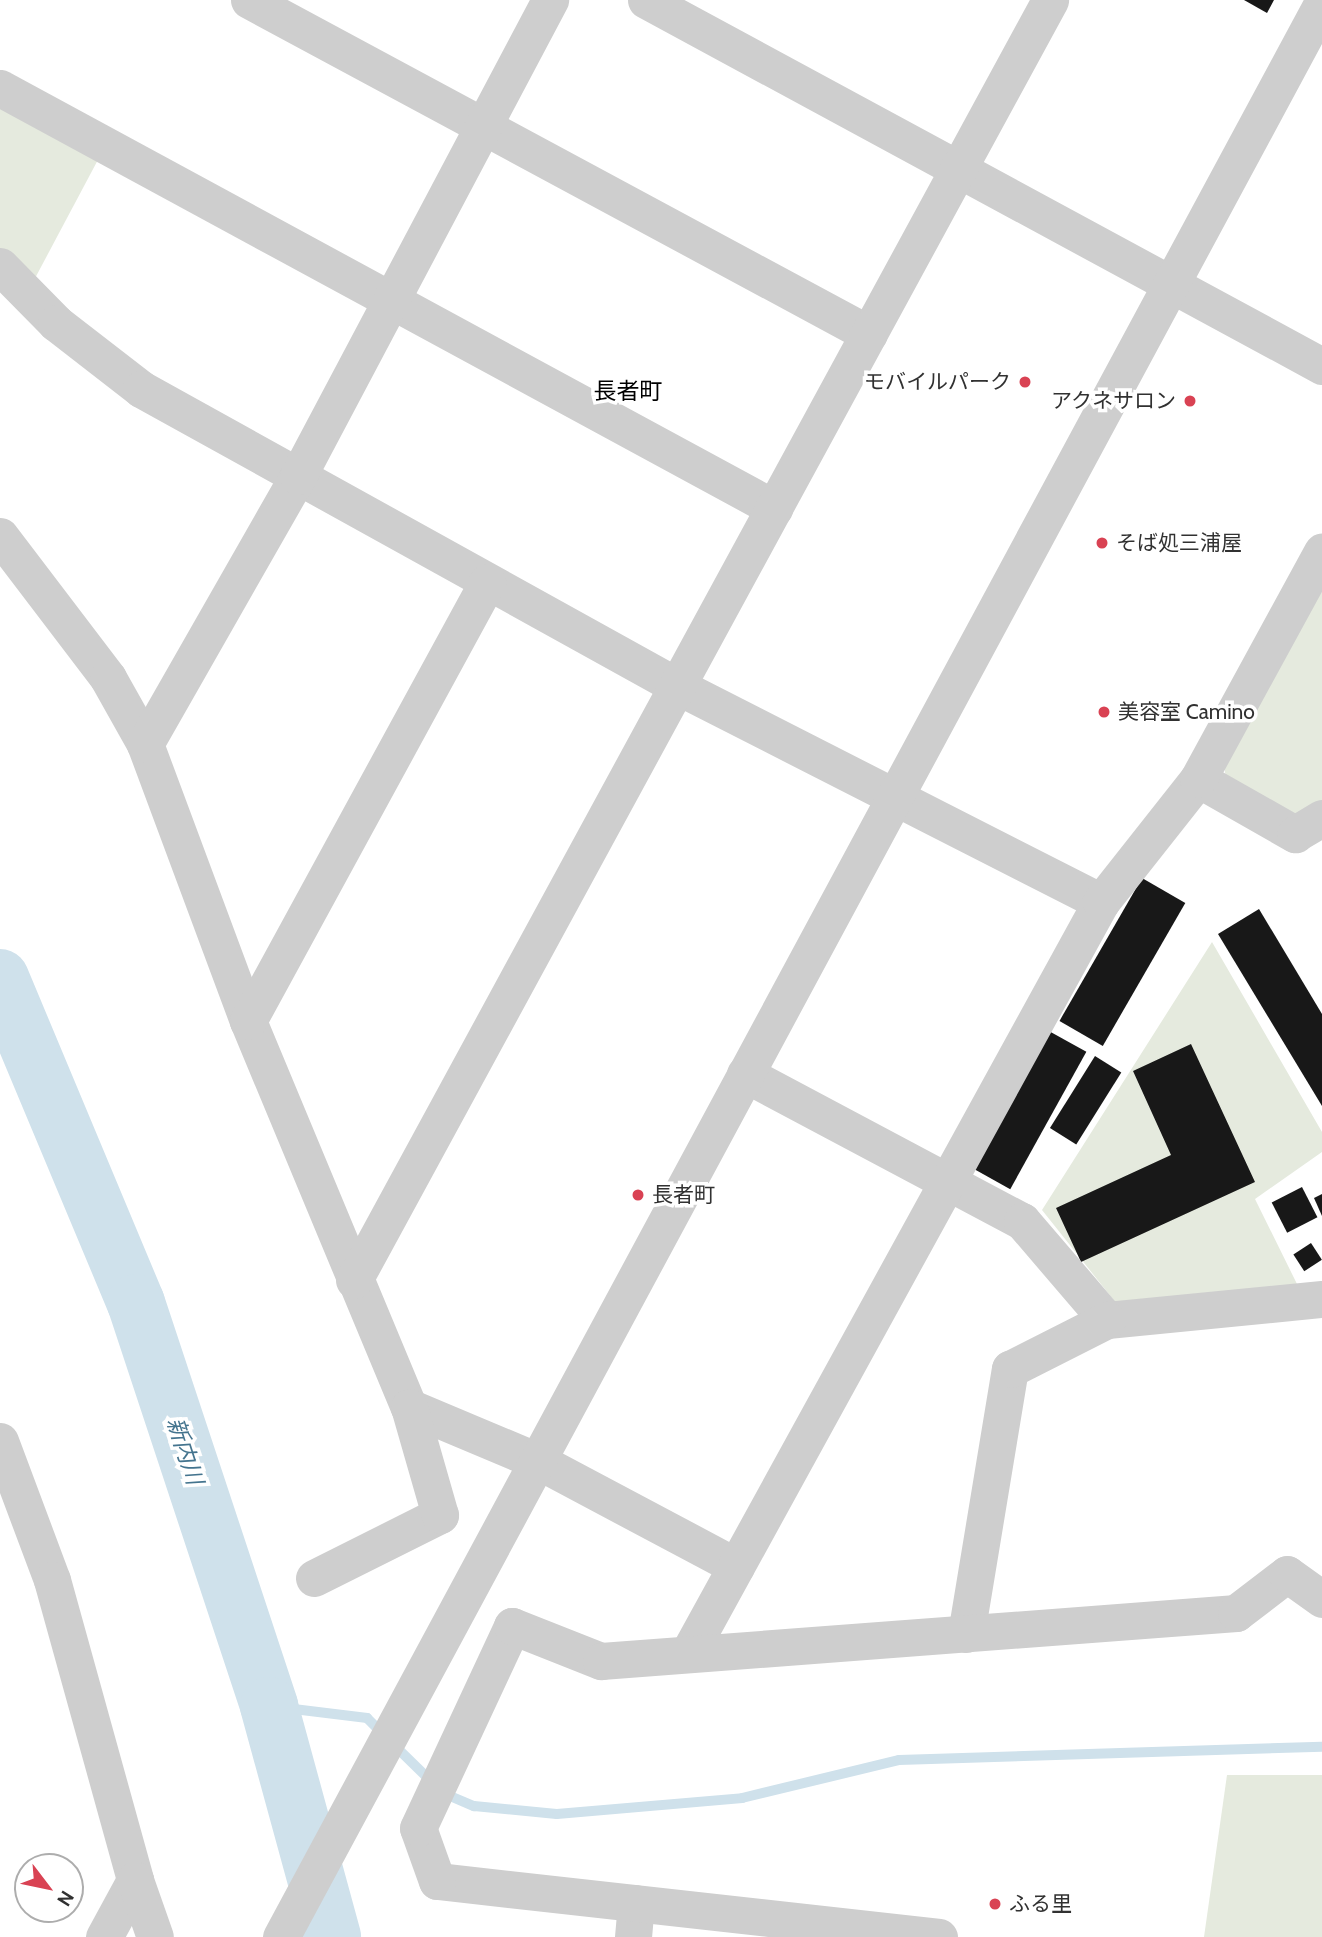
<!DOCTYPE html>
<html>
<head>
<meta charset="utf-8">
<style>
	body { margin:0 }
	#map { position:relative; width:1322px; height:1937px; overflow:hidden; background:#fff; font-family:Cabin,"Noto Sans JP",sans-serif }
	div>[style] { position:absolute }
	.green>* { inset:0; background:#e5eade }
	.stream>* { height:10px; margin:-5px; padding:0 5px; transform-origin:5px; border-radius:5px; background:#cfe1eb }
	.river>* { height:58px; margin:-29px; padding:0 29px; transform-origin:29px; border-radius:29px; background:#cfe1eb }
	.building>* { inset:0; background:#181818; transform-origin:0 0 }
	.minor>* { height:37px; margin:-18.5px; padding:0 18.5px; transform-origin:18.5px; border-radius:18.5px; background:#cecece }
	.dots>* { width:19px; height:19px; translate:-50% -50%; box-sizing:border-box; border:4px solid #fff; border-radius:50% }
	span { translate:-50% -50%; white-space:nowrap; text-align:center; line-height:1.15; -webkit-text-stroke:7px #fff; paint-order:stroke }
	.poi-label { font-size:21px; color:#313131 }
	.right { translate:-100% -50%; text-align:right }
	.left { translate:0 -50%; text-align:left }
	.neighbourhood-label { font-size:23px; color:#000 }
	.water-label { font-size:23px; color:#44748e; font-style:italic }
	.north { position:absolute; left:14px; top:1853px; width:70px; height:70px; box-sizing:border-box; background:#fff; border:2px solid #adadad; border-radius:50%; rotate:122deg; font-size:19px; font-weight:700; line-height:28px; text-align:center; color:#313131 }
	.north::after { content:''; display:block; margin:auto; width:24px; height:32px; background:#d94253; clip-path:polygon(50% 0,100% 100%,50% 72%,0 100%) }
</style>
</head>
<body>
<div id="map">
	<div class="green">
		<div style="clip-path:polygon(0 102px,100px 156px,33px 282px,0 250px)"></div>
		<div style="clip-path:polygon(1322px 582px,1322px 804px,1298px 817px,1226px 778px,1223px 761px)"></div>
		<div style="clip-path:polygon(1212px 942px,1322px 1132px,1322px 1152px,1255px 1199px,1297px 1284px,1120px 1308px,1042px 1210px)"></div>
		<div style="clip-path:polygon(1227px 1775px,1322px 1775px,1322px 1937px,1204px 1937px)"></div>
	</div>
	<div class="stream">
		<div style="left:269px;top:1706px;width:99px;rotate:7deg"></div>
		<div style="left:367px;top:1718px;width:21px;rotate:45deg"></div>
		<div style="left:393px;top:1744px;width:54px;rotate:44.3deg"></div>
		<div style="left:443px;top:1793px;width:34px;rotate:23deg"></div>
		<div style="left:474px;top:1806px;width:83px;rotate:5.5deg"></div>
		<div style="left:557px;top:1814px;width:186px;rotate:-4.9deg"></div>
		<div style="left:742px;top:1798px;width:162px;rotate:-13.6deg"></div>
		<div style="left:899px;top:1760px;width:423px;rotate:-1.8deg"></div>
	</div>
	<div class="river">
		<div style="left:0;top:978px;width:352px;rotate:67.3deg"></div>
		<div style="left:136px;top:1303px;width:424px;rotate:71.7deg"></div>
		<div style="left:269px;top:1706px;width:239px;rotate:74.7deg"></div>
	</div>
	<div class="building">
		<div style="clip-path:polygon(1244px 0,1274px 0,1267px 13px)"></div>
		<div style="left:1142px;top:878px;width:50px;height:165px;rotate:30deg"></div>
		<div style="clip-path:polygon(1259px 909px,1322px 1014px,1322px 1106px,1218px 934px)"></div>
		<div style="left:1047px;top:1030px;width:45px;height:157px;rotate:29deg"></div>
		<div style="clip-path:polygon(1191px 1044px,1255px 1182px,1081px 1262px,1056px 1208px,1171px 1155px,1133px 1071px)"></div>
		<div style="left:1095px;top:1056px;width:31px;height:85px;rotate:32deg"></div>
		<div style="left:1302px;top:1187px;width:34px;height:34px;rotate:63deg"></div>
		<div style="clip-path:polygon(1322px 1194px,1322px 1216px,1314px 1198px)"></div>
		<div style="left:1311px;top:1243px;width:20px;height:21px;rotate:57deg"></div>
	</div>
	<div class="minor">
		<div style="left:249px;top:0;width:704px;rotate:28.31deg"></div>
		<div style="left:646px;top:0;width:769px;rotate:28.43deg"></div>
		<div style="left:0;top:88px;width:881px;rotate:28.49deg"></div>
		<div style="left:0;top:266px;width:80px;rotate:45.5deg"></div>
		<div style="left:56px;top:323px;width:108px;rotate:37.8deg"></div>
		<div style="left:141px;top:389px;width:613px;rotate:28.99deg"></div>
		<div style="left:677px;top:686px;width:476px;rotate:27deg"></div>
		<div style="left:0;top:536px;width:178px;rotate:52.7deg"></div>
		<div style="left:108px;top:678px;width:76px;rotate:60.7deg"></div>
		<div style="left:145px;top:744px;width:296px;rotate:69.6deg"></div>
		<div style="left:248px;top:1021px;width:418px;rotate:67.4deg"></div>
		<div style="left:409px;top:1407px;width:142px;rotate:22.8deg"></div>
		<div style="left:540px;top:1462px;width:222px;rotate:28deg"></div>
		<div style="left:145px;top:744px;width:309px;rotate:-60.3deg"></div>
		<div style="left:298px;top:476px;width:539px;rotate:-62.1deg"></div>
		<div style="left:1198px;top:779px;width:112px;rotate:29.6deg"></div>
		<div style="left:1295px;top:834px;width:31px;rotate:-31deg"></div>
		<div style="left:248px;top:1021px;width:500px;rotate:-61.4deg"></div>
		<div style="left:745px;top:1074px;width:314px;rotate:28deg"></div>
		<div style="left:1022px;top:1221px;width:130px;rotate:49.4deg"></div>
		<div style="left:1107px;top:1320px;width:216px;rotate:-5.6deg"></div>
		<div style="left:354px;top:1280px;width:1457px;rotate:-61.46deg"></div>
		<div style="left:0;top:1441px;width:148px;rotate:69.5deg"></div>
		<div style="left:52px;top:1580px;width:311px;rotate:74.5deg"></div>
		<div style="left:135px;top:1880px;width:65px;rotate:118.5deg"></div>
		<div style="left:314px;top:1578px;width:141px;rotate:-26.6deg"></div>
		<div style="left:440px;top:1515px;width:112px;rotate:-106deg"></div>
		<div style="left:966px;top:1634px;width:269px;rotate:-80.6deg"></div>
		<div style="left:1010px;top:1369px;width:109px;rotate:-26.8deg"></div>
		<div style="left:689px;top:1652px;width:856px;rotate:-61.22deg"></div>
		<div style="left:1101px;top:902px;width:157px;rotate:-51.7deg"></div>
		<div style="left:1198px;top:779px;width:259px;rotate:-61.4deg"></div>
		<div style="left:135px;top:1880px;width:60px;rotate:70.7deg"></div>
		<div style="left:281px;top:1937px;width:2195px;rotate:-61.7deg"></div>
		<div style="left:633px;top:1937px;width:34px;rotate:-85deg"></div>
		<div style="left:939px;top:1937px;width:505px;rotate:-173.63deg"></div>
		<div style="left:437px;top:1881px;width:56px;rotate:-109.7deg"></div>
		<div style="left:418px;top:1828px;width:223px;rotate:-65deg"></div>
		<div style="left:512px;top:1626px;width:96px;rotate:21.5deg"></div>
		<div style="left:601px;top:1661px;width:637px;rotate:-4.32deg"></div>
		<div style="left:1236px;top:1613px;width:64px;rotate:-37.4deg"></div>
		<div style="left:1287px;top:1574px;width:43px;rotate:35.5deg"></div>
	</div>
	<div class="dots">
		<div style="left:1025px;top:382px;background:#d94253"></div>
		<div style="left:1190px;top:401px;background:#d94253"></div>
		<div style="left:1102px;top:543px;background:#d94253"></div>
		<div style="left:1104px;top:712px;background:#d94253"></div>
		<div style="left:638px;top:1195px;background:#d94253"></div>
		<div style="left:995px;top:1904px;background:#d94253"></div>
	</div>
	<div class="poi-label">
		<span class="right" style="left:1011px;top:382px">モバイルパーク</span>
		<span class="right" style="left:1176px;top:401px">アクネサロン</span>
		<span class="left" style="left:1116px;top:543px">そば処三浦屋</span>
		<span class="left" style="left:1118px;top:712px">美容室 Camino</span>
		<span class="left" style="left:652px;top:1195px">長者町</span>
		<span class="left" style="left:1009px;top:1904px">ふる里</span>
	</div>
	<div class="neighbourhood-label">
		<span style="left:628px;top:391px">長者町</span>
	</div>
	<div class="water-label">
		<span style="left:185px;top:1451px;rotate:72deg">新内川</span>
	</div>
	<div class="north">N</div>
</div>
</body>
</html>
